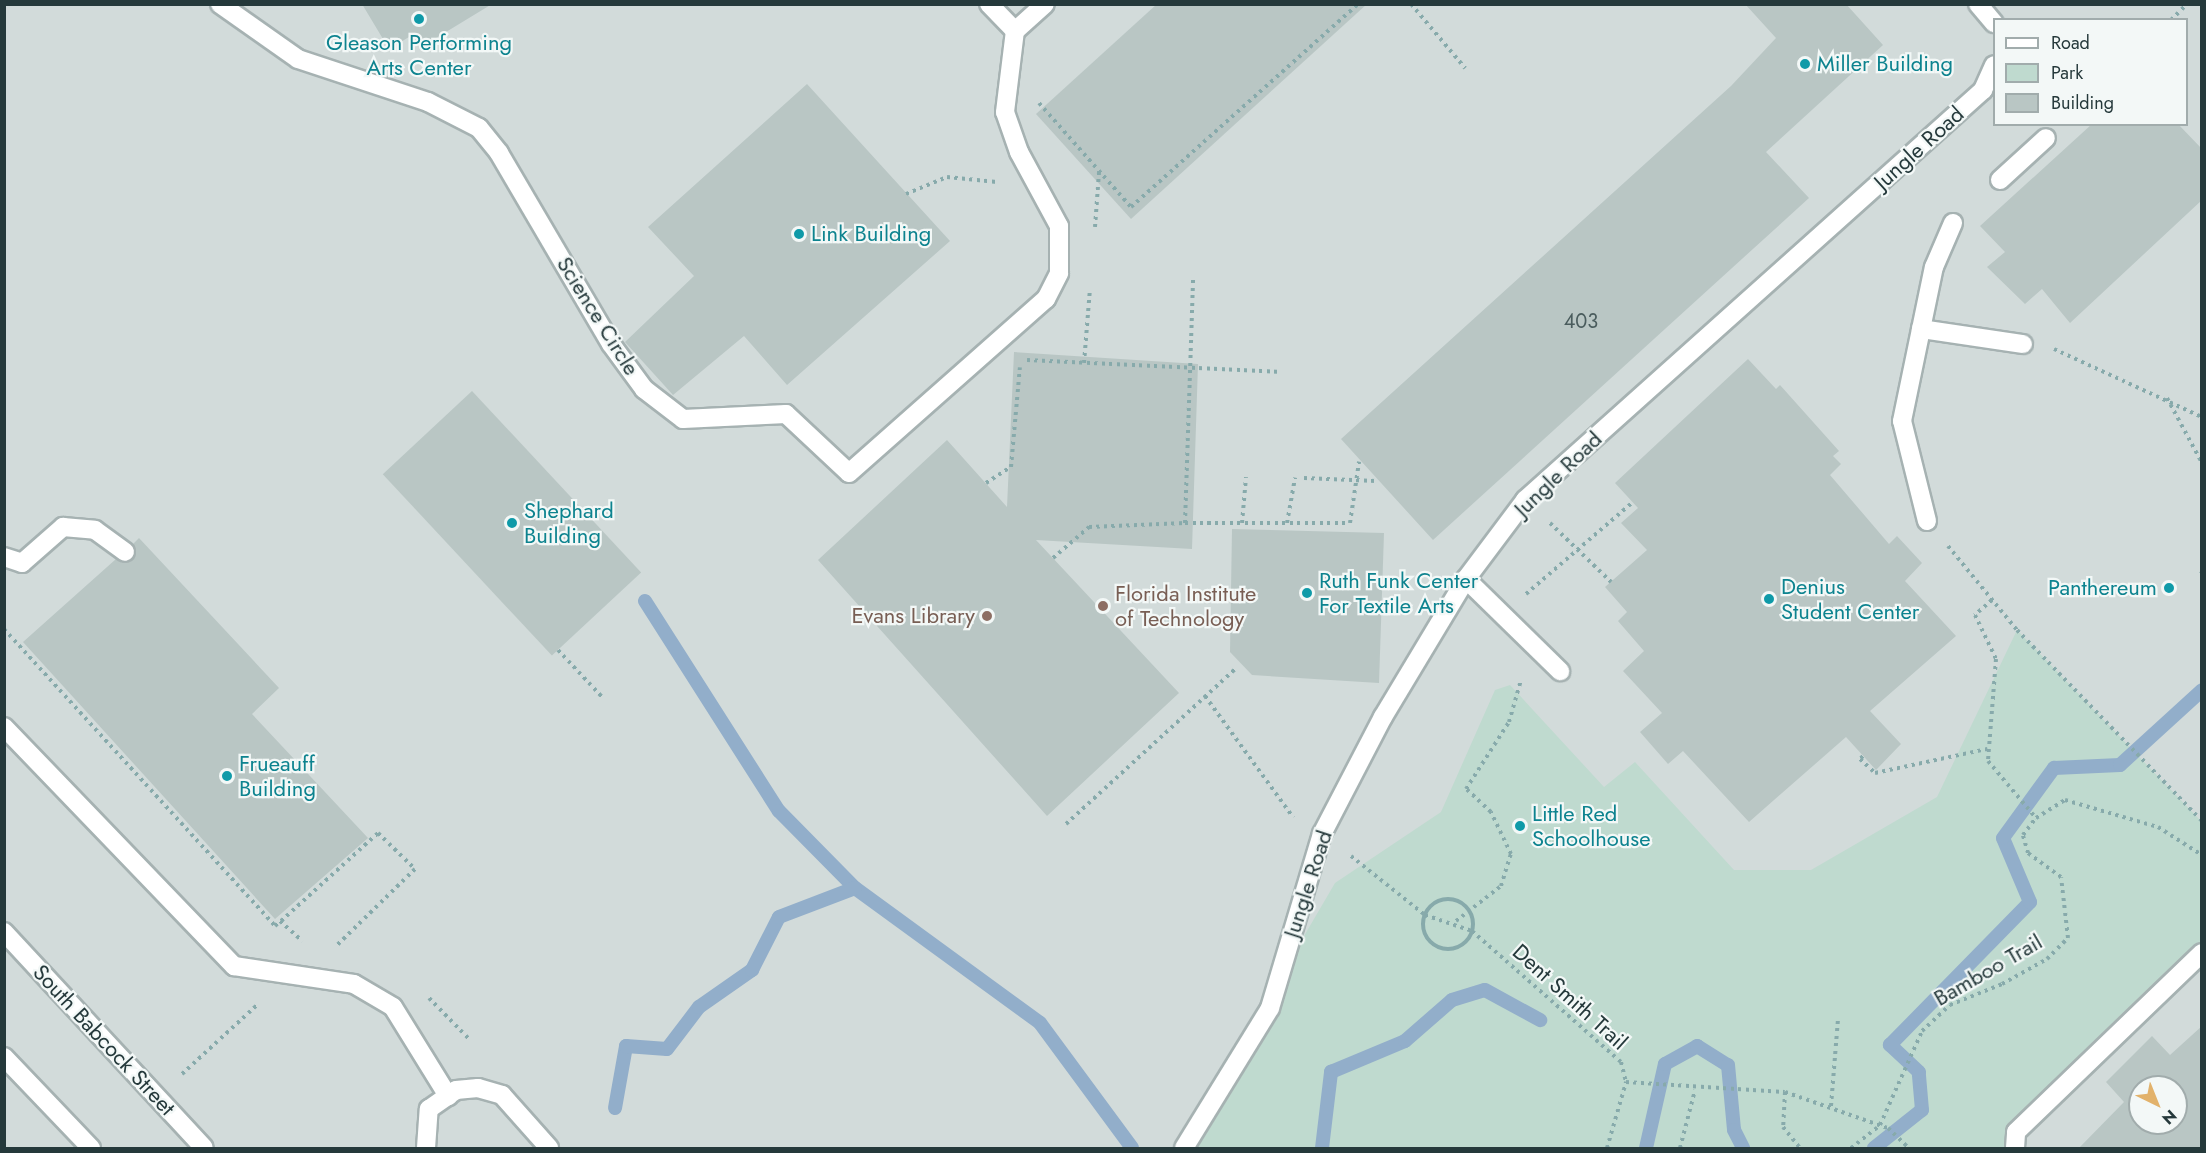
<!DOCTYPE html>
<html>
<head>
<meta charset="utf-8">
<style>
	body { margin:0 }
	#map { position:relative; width:2206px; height:1153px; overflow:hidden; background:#e3ebea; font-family:Jost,sans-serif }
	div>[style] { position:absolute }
	.built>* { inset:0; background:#d2dbda }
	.green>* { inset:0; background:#bfdacf }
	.stream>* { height:14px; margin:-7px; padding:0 7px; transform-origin:7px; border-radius:7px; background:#92aeca }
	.building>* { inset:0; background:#b9c6c4; transform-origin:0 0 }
	.path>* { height:4px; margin-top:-2px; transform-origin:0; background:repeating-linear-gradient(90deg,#87aaab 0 3px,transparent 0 7.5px) }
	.path>.ring { margin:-2px; padding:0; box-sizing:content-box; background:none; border:4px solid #87aaab; border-radius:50% }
	.roads { filter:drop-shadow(2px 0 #a6b2b2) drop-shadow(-2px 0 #a6b2b2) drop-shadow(0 2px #a6b2b2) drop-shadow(0 -2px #a6b2b2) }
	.lane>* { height:18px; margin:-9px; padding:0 9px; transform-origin:9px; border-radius:9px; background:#fff }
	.street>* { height:18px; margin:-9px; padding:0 9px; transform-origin:9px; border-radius:9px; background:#fff }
	.secondary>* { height:18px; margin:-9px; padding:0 9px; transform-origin:9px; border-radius:9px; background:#fff }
	.dots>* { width:16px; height:16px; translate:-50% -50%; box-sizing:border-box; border:3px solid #f3f8f7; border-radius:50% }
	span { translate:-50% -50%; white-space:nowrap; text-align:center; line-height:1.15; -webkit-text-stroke:4.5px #f3f8f7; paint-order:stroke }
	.number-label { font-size:20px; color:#4a5c5d }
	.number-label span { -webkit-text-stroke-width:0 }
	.culture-label { font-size:22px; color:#0d838f }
	.left { translate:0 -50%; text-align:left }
	.right { translate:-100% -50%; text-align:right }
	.street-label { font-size:22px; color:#25393b }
	.education-label { font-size:22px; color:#785e54 }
	.frame { position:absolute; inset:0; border:6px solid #25393b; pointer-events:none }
	.legend { position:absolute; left:1993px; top:18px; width:195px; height:108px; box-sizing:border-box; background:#f3f8f7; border:2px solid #a1acac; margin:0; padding:8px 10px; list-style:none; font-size:18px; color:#25393b }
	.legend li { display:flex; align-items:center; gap:12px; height:30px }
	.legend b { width:30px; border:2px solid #a1acac }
	.north { position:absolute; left:2128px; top:1075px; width:60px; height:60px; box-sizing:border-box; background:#f3f8f7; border:2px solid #a1acac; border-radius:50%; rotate:137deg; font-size:16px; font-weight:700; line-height:24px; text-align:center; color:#25393b }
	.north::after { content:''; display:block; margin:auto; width:21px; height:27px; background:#e2b26b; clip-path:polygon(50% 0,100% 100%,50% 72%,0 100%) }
</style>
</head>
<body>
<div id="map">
	<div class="built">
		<div style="clip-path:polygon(evenodd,5px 5px,2201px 5px,2201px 1148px,5px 1148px,5px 5px,1994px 20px,2186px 20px,2186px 124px,1994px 124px,1994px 20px,5px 5px,2140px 1087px,2176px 1087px,2176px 1123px,2140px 1123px,2140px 1087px)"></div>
	</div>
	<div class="green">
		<div style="clip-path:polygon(2017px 630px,2201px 821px,2201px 953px,2017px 1132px,2014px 1148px,1180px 1148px,1335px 883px,1441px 812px,1495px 690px,1510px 685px,1604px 787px,1635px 762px,1734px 870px,1811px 870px,1937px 797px)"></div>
	</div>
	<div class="stream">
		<div style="left:645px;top:601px;width:249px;rotate:57.5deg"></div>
		<div style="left:779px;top:811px;width:108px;rotate:45.4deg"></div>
		<div style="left:855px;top:888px;width:229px;rotate:36.1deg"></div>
		<div style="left:1040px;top:1023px;width:155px;rotate:53.6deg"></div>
		<div style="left:615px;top:1108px;width:63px;rotate:-79.9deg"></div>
		<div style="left:626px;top:1046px;width:41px;rotate:4.2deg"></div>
		<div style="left:667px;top:1049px;width:53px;rotate:-52.7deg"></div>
		<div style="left:699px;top:1007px;width:65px;rotate:-34.9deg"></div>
		<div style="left:752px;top:970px;width:59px;rotate:-63deg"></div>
		<div style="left:779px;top:917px;width:81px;rotate:-20.9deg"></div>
		<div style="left:1322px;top:1148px;width:77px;rotate:-83.2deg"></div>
		<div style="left:1331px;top:1072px;width:80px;rotate:-22.7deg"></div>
		<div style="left:1405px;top:1041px;width:62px;rotate:-41.1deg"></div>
		<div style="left:1452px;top:1000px;width:34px;rotate:-17deg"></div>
		<div style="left:1485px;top:990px;width:63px;rotate:28.6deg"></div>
		<div style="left:1646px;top:1148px;width:86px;rotate:-77.3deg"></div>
		<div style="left:1665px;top:1064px;width:37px;rotate:-29deg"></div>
		<div style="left:1697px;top:1046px;width:36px;rotate:32deg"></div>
		<div style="left:1728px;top:1065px;width:65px;rotate:84.7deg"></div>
		<div style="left:1734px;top:1130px;width:20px;rotate:63deg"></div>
		<div style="left:1874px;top:1148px;width:61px;rotate:-38.4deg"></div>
		<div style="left:1922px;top:1110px;width:38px;rotate:-95deg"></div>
		<div style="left:1919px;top:1072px;width:40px;rotate:-137deg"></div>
		<div style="left:1890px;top:1045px;width:200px;rotate:-45.6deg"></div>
		<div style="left:2030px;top:902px;width:69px;rotate:-112.9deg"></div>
		<div style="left:2003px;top:838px;width:87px;rotate:-53.9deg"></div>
		<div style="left:2054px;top:768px;width:66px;rotate:-2.6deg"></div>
		<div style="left:2120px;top:765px;width:111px;rotate:-42.4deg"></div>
	</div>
	<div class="building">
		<div style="clip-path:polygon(362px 4px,492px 4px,423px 46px,414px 34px,389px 49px)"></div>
		<div style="clip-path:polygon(1157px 4px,1367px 4px,1131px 219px,1036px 114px)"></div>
		<div style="clip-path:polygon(1745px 4px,1846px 4px,1883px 45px,1766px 152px,1809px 198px,1433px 540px,1341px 439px,1731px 86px,1776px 38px)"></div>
		<div style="clip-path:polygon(807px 84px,950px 241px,787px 385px,744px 336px,673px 395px,625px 342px,694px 276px,648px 227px)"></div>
		<div style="clip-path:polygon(2092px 124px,2178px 124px,2202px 149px,2202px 200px,2070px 323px,2042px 289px,2025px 304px,1987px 267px,2005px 252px,1980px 226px)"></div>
		<div style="clip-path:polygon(1014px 352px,1198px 364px,1192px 549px,1036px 540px,1179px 693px,1047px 816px,818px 560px,947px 440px,1007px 507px)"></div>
		<div style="clip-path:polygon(1748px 359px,1776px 389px,1780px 385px,1839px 451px,1833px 456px,1841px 464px,1830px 475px,1889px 544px,1897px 536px,1922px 563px,1905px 581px,1956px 636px,1870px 711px,1901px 744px,1876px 770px,1846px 737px,1749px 822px,1683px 751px,1668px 764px,1640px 732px,1662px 713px,1623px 671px,1644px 651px,1618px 621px,1627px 612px,1605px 587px,1647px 550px,1621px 523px,1638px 508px,1615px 483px)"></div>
		<div style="left:472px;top:391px;width:248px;height:122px;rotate:47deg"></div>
		<div style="clip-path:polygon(1232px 529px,1384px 533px,1379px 683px,1252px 675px,1230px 652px)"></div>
		<div style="clip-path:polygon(139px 538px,279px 688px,252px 714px,368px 838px,275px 919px,23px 642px,116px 559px,134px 559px,133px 544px)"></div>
		<div style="clip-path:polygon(evenodd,2202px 1026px,2202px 1149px,2078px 1149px,2124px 1102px,2106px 1082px,2152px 1036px,2170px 1055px,2202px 1026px,2140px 1087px,2176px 1087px,2176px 1123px,2140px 1123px,2140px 1087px)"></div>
	</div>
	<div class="path">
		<div style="left:1411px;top:4px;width:84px;rotate:49.8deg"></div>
		<div style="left:2171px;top:20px;width:23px;rotate:-45deg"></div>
		<div style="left:1039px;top:103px;width:139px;rotate:48.5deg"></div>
		<div style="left:1131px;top:207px;width:305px;rotate:-41.8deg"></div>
		<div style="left:906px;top:194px;width:44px;rotate:-22.5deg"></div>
		<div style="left:947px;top:177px;width:50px;rotate:5.7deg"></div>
		<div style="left:1095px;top:227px;width:55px;rotate:-85.8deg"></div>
		<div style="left:2054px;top:349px;width:163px;rotate:24.7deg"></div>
		<div style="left:1027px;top:360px;width:251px;rotate:2.7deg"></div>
		<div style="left:1084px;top:363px;width:75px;rotate:-85.4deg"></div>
		<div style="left:2167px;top:398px;width:74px;rotate:61.7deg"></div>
		<div style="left:1304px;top:478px;width:72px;rotate:2.4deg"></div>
		<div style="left:986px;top:483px;width:30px;rotate:-33deg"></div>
		<div style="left:1011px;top:467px;width:100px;rotate:-84.9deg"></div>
		<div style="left:1185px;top:523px;width:165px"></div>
		<div style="left:1350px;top:523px;width:62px;rotate:-81.6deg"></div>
		<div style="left:1242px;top:523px;width:46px;rotate:-85deg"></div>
		<div style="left:1287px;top:523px;width:46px;rotate:-79.9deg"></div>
		<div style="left:1550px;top:523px;width:85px;rotate:44deg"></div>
		<div style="left:1948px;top:546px;width:109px;rotate:50.6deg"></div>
		<div style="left:2017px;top:630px;width:266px;rotate:45.9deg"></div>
		<div style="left:1053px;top:558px;width:48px;rotate:-40.7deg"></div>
		<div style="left:1089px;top:527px;width:96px;rotate:-2.4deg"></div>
		<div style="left:1185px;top:523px;width:246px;rotate:-88.1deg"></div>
		<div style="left:2201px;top:574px;width:2px;rotate:-63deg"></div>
		<div style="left:1526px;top:594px;width:141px;rotate:-40.7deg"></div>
		<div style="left:1992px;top:600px;width:23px;rotate:139deg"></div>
		<div style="left:1975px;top:615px;width:49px;rotate:64.5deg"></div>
		<div style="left:1996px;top:659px;width:102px;rotate:94.5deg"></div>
		<div style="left:1988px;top:761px;width:75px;rotate:49.9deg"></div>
		<div style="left:4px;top:629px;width:402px;rotate:47.6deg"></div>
		<div style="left:275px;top:926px;width:7px;rotate:-45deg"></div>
		<div style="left:280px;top:921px;width:30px;rotate:42deg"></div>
		<div style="left:558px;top:650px;width:66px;rotate:46.8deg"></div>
		<div style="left:1205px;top:696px;width:150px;rotate:54deg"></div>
		<div style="left:1863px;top:756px;width:4px;rotate:135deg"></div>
		<div style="left:1860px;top:759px;width:21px;rotate:43deg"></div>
		<div style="left:1875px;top:773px;width:115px;rotate:-12.1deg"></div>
		<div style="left:1066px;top:824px;width:231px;rotate:-42.5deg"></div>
		<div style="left:1351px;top:856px;width:95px;rotate:38.6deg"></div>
		<div style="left:1425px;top:915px;width:50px;rotate:18.8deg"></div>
		<div style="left:1472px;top:931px;width:198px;rotate:41.3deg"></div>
		<div style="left:1621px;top:1062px;width:21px;rotate:76deg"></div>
		<div class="ring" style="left:1423px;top:899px;width:46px;height:46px"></div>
		<div style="left:281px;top:921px;width:131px;rotate:-42.2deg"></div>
		<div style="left:378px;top:833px;width:52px;rotate:44.2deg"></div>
		<div style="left:415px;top:869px;width:112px;rotate:135.7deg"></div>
		<div style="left:1456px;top:921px;width:57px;rotate:-37.9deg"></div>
		<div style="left:1501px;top:886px;width:34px;rotate:-73deg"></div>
		<div style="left:1511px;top:854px;width:47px;rotate:-115.5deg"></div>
		<div style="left:1491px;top:812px;width:34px;rotate:-137deg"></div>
		<div style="left:1466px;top:789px;width:80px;rotate:-57.3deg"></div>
		<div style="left:1509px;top:722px;width:44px;rotate:-74.1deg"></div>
		<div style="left:429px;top:998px;width:59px;rotate:45.7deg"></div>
		<div style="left:182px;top:1074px;width:103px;rotate:-42.6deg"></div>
		<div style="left:1626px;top:1082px;width:159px;rotate:3.6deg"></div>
		<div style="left:1785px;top:1092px;width:109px;rotate:19.3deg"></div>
		<div style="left:1888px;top:1128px;width:29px;rotate:44deg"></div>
		<div style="left:1785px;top:1092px;width:35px;rotate:93deg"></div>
		<div style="left:1783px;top:1127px;width:27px;rotate:51deg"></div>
		<div style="left:1831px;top:1106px;width:87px;rotate:-85.4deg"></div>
		<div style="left:1607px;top:1148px;width:69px;rotate:-73.9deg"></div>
		<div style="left:1680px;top:1148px;width:60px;rotate:-75.5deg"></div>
		<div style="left:1851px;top:1148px;width:37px;rotate:-38deg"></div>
		<div style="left:1880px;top:1125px;width:103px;rotate:-65.9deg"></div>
		<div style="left:1922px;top:1031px;width:38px;rotate:-43deg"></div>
		<div style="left:1950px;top:1005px;width:56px;rotate:-22deg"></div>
		<div style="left:2002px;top:984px;width:51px;rotate:-29.1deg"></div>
		<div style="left:2047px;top:959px;width:30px;rotate:-45deg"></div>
		<div style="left:2068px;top:938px;width:61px;rotate:-96.5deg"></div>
		<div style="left:2061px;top:877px;width:41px;rotate:-144deg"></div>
		<div style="left:2028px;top:853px;width:19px;rotate:-106deg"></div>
		<div style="left:2023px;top:835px;width:21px;rotate:-53deg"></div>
		<div style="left:2036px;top:818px;width:34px;rotate:-32deg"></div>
		<div style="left:2065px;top:800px;width:97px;rotate:16.2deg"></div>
		<div style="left:2158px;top:827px;width:52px;rotate:32.5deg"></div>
	</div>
	<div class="roads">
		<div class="lane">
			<div style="left:220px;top:4px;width:95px;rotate:35.2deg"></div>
			<div style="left:298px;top:59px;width:137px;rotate:18.3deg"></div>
			<div style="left:428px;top:102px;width:57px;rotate:27deg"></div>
			<div style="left:479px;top:128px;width:32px;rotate:51deg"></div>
			<div style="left:499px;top:153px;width:221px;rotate:59.6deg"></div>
			<div style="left:611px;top:344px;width:56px;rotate:53.7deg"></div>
			<div style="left:644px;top:389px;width:49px;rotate:37.6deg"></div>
			<div style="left:683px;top:419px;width:103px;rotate:-2.8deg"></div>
			<div style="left:786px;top:414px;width:86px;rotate:43.1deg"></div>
			<div style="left:849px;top:473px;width:263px;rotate:-41.5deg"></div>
			<div style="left:1046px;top:299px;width:29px;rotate:-63deg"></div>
			<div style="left:1059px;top:273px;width:47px;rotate:-90deg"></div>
			<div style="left:1059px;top:226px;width:84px;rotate:-118.4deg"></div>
			<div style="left:1019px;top:152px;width:42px;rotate:-109.3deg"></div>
			<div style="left:1005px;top:112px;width:82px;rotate:-83deg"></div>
			<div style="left:989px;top:4px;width:37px;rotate:46deg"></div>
			<div style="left:1978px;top:4px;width:25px;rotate:50deg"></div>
			<div style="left:1015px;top:31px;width:40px;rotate:-42deg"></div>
			<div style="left:4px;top:557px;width:19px;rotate:18deg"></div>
			<div style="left:22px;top:563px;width:55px;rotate:-41.3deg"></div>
			<div style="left:63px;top:527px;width:32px;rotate:5deg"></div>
			<div style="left:95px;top:530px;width:37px;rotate:36deg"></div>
			<div style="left:1466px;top:579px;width:132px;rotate:44.4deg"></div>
			<div style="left:4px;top:727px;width:332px;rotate:46.1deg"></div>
			<div style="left:234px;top:966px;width:121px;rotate:8.5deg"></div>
			<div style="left:354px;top:984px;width:45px;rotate:30.5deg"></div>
			<div style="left:393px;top:1007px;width:105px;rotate:58.3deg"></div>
			<div style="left:426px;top:1148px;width:39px;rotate:-86deg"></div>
			<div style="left:429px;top:1109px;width:33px;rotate:-35deg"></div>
			<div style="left:456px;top:1090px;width:22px;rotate:-5deg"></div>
			<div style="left:478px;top:1088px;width:25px;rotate:16deg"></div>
			<div style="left:502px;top:1095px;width:71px;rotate:48.4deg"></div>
			<div style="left:1184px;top:1148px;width:164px;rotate:-58.4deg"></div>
			<div style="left:1270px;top:1008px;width:182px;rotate:-73.4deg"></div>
			<div style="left:1322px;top:834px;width:132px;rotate:-62.5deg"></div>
			<div style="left:1383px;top:717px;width:161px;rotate:-59deg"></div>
			<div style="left:1466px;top:579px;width:99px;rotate:-53.2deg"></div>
			<div style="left:1525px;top:500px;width:615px;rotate:-41.83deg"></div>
			<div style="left:1983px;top:90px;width:27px;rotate:-66deg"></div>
			<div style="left:2015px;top:1148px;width:16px;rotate:-86deg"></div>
			<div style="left:2016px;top:1132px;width:258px;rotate:-43.9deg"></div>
		</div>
		<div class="street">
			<div style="left:2000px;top:180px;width:62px;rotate:-42.4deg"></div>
			<div style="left:1921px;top:329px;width:103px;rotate:8.4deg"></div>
			<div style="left:1927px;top:521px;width:103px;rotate:-104deg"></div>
			<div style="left:1902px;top:421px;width:157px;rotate:-78.3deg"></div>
			<div style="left:1934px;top:267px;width:48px;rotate:-66.6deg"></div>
		</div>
		<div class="secondary">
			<div style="left:4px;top:932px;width:294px;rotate:47.2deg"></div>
			<div style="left:4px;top:1057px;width:126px;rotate:46.3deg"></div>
		</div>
	</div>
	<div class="dots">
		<div style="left:419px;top:19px;background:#0f9aa8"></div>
		<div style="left:1805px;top:64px;background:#0f9aa8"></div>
		<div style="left:799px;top:234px;background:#0f9aa8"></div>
		<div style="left:512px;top:523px;background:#0f9aa8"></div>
		<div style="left:2169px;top:588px;background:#0f9aa8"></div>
		<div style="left:1307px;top:593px;background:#0f9aa8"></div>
		<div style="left:1769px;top:599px;background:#0f9aa8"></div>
		<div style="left:1103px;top:606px;background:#8d6e63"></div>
		<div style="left:987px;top:616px;background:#8d6e63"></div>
		<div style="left:227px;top:776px;background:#0f9aa8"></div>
		<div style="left:1520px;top:826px;background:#0f9aa8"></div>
	</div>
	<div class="number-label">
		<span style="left:1581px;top:321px">403</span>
	</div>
	<div class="culture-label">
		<span style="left:419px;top:55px">Gleason Performing<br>Arts Center</span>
		<span class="left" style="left:1817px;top:64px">Miller Building</span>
		<span class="left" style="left:811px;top:234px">Link Building</span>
		<span class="left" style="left:524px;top:523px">Shephard<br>Building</span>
		<span class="left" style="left:1319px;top:593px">Ruth Funk Center<br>For Textile Arts</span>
		<span class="left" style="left:1781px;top:599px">Denius<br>Student Center</span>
		<span class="right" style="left:2157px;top:588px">Panthereum</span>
		<span class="left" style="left:239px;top:776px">Frueauff<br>Building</span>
		<span class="left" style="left:1532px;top:826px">Little Red<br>Schoolhouse</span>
	</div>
	<div class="street-label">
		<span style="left:1919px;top:148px;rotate:-42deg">Jungle Road</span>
		<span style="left:598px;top:316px;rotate:58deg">Science Circle</span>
		<span style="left:1558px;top:474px;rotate:-44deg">Jungle Road</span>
		<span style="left:1308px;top:884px;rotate:-72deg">Jungle Road</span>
		<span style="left:1988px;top:970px;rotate:-30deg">Bamboo Trail</span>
		<span style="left:1570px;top:997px;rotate:42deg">Dent Smith Trail</span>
		<span style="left:104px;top:1040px;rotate:47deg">South Babcock Street</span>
	</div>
	<div class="education-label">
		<span class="left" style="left:1115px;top:606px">Florida Institute<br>of Technology</span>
		<span class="right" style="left:975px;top:616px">Evans Library</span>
	</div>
	<div class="frame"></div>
	<ul class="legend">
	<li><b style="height:8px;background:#fff"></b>Road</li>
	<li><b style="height:16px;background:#bfdacf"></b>Park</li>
	<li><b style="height:16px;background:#b9c6c4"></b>Building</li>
	</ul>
	<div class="north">N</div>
</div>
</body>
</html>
